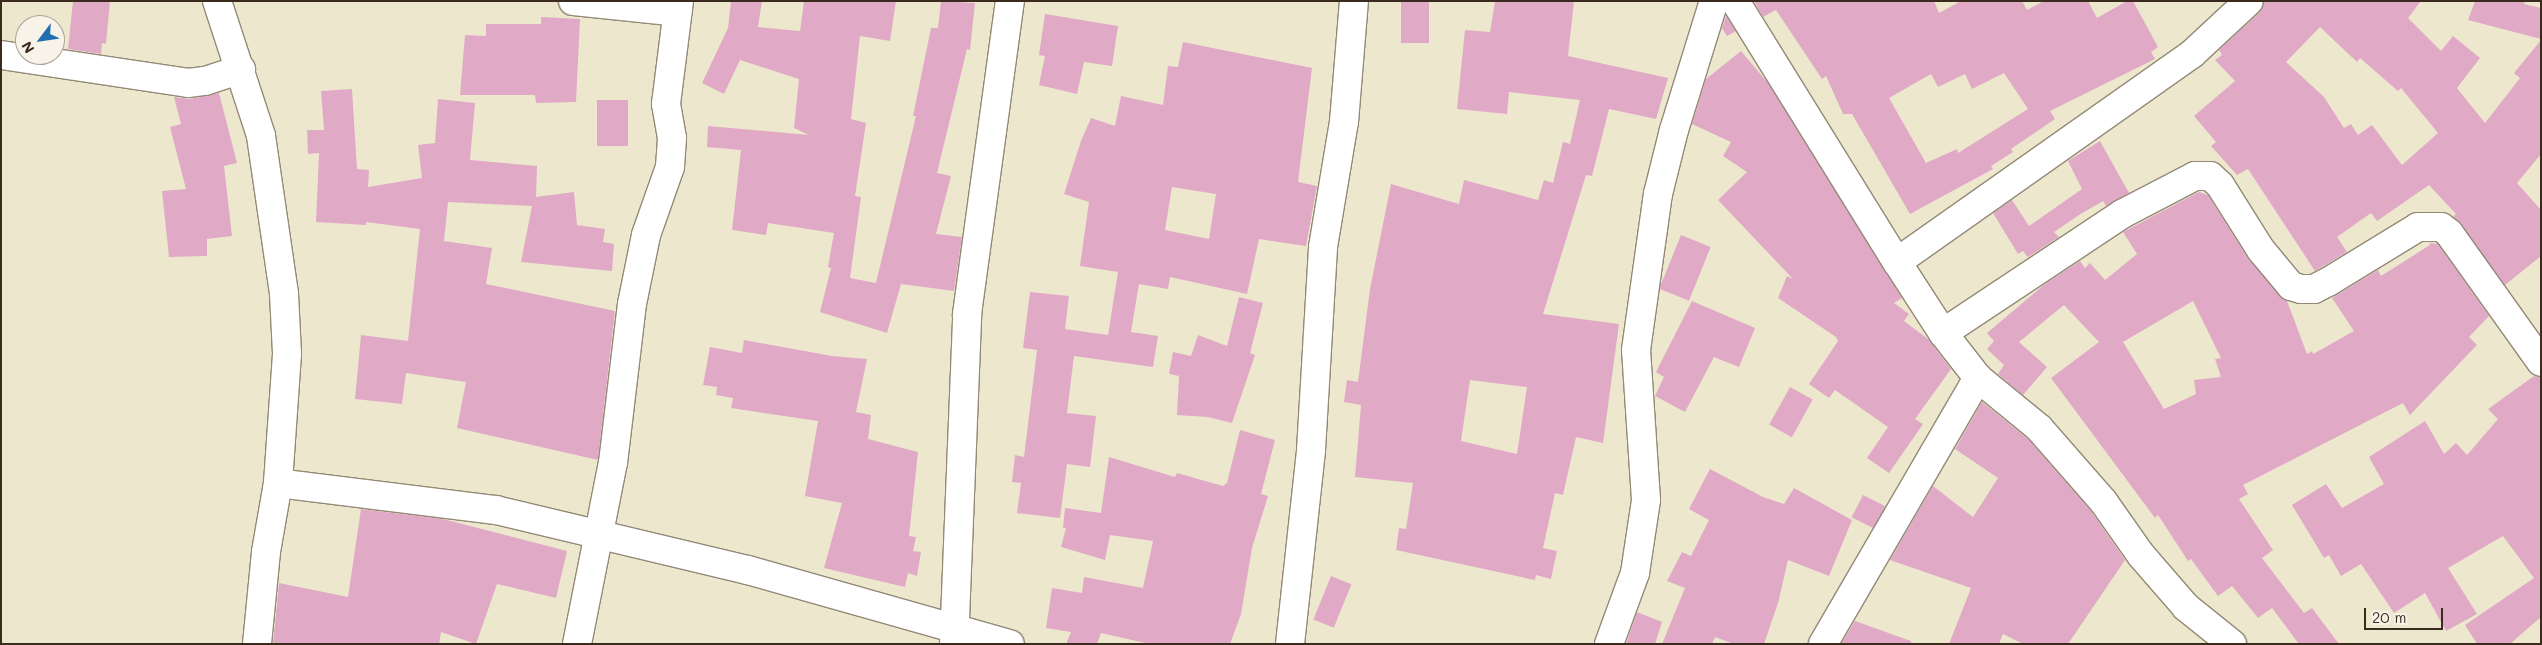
<!DOCTYPE html>
<html>
<head>
<meta charset="utf-8">
<style>
	body { margin:0 }
	#map { position:relative; width:2542px; height:645px; overflow:hidden; background:#ede7cd; font-family:Mali,sans-serif }
	div>[style] { position:absolute }
	.building>* { inset:0; background:#e0aac7; transform-origin:0 0 }
	.roads { filter:drop-shadow(1px 0 #948876) drop-shadow(-1px 0 #948876) drop-shadow(0 1px #948876) drop-shadow(0 -1px #948876) }
	.minor>* { height:28px; margin:-14px; padding:0 14px; transform-origin:14px; border-radius:14px; background:#fff }
	span { translate:-50% -50%; white-space:nowrap; text-align:center; line-height:1.15; -webkit-text-stroke:4.5px #f7f3e8; paint-order:stroke }
	.frame { position:absolute; inset:0; border:2px solid #3b2a1e; pointer-events:none }
	.north { position:absolute; left:15px; top:15px; width:50px; height:50px; box-sizing:border-box; background:#f7f3e8; border:1px solid #aca397; border-radius:50%; rotate:239deg; font-size:14px; font-weight:700; line-height:20px; text-align:center; color:#3b2a1e }
	.north::after { content:''; display:block; margin:auto; width:18px; height:22px; background:#1f6fb2; clip-path:polygon(50% 0,100% 100%,50% 72%,0 100%) }
	.scale { position:absolute; left:2364px; top:608px; width:79px; height:22px; box-sizing:border-box; border:2px solid #3b2a1e; border-top:0; padding-left:6px; font-size:15px; line-height:18px; white-space:nowrap; color:#3b2a1e; -webkit-text-stroke:4px #f7f3e8; paint-order:stroke }
</style>
</head>
<body>
<div id="map">
	<div class="building">
		<div style="clip-path:polygon(73px 1px,110px 1px,106px 44px,102px 43px,101px 54px,68px 49px)"></div>
		<div style="clip-path:polygon(731px 1px,762px 1px,758px 27px,800px 31px,804px 1px,896px 1px,890px 41px,860px 36px,851px 119px,866px 123px,855px 196px,861px 197px,850px 278px,876px 283px,916px 116px,913px 116px,931px 28px,938px 28px,941px 1px,975px 3px,970px 50px,967px 49px,937px 173px,951px 176px,936px 234px,962px 237px,954px 291px,901px 284px,887px 333px,820px 312px,831px 268px,828px 267px,834px 233px,768px 223px,766px 235px,732px 230px,741px 150px,707px 147px,708px 126px,809px 135px,794px 128px,799px 79px,740px 60px,724px 94px,702px 83px,728px 28px)"></div>
		<div style="left:1401px;top:1px;width:28px;height:42px"></div>
		<div style="clip-path:polygon(evenodd,1495px 1px,1574px 1px,1568px 56px,1668px 78px,1656px 119px,1609px 109px,1592px 176px,1586px 175px,1543px 314px,1619px 324px,1603px 443px,1576px 437px,1563px 495px,1555px 493px,1543px 548px,1557px 551px,1551px 579px,1536px 575px,1535px 580px,1396px 550px,1399px 528px,1406px 529px,1413px 483px,1355px 477px,1361px 405px,1344px 402px,1347px 380px,1358px 382px,1370px 289px,1391px 184px,1459px 204px,1464px 180px,1538px 200px,1544px 180px,1553px 183px,1563px 142px,1570px 144px,1580px 100px,1509px 92px,1507px 114px,1457px 109px,1465px 30px,1490px 32px,1495px 1px,1470px 380px,1527px 387px,1517px 454px,1461px 441px,1470px 380px)"></div>
		<div style="clip-path:polygon(evenodd,1754px 1px,1934px 1px,1939px 13px,1961px 1px,2022px 1px,2027px 10px,2044px 1px,2088px 1px,2097px 18px,2127px 1px,2133px 1px,2158px 47px,2151px 52px,2155px 59px,2050px 111px,2055px 119px,2011px 149px,2013px 152px,1991px 166px,1993px 169px,1910px 214px,1852px 114px,1843px 114px,1826px 76px,1822px 79px,1776px 10px,1763px 17px,1754px 1px,2004px 73px,2028px 109px,1958px 153px,1957px 149px,1926px 163px,1889px 98px,1931px 74px,1938px 87px,1965px 74px,1972px 89px,2004px 73px)"></div>
		<div style="clip-path:polygon(evenodd,2264px 1px,2421px 1px,2408px 18px,2441px 51px,2453px 36px,2480px 58px,2457px 88px,2485px 123px,2520px 78px,2514px 73px,2541px 40px,2541px 154px,2517px 183px,2541px 210px,2541px 256px,2505px 285px,2453px 217px,2456px 214px,2429px 185px,2377px 221px,2371px 213px,2337px 237px,2347px 252px,2315px 271px,2248px 169px,2237px 175px,2211px 146px,2216px 142px,2194px 116px,2235px 81px,2215px 60px,2222px 55px,2219px 50px,2260px 12px,2264px 1px,2320px 27px,2357px 62px,2360px 58px,2398px 91px,2401px 88px,2438px 133px,2402px 165px,2372px 125px,2358px 135px,2351px 124px,2344px 128px,2324px 97px,2286px 62px,2320px 27px)"></div>
		<div style="clip-path:polygon(2475px 1px,2525px 1px,2524px 4px,2541px 8px,2541px 39px,2468px 20px)"></div>
		<div style="clip-path:polygon(1045px 14px,1118px 26px,1112px 66px,1084px 62px,1077px 94px,1039px 85px,1045px 56px,1039px 55px)"></div>
		<div style="clip-path:polygon(1726px 16px,1736px 31px,1727px 36px,1722px 28px)"></div>
		<div style="clip-path:polygon(541px 17px,580px 19px,576px 102px,536px 103px,535px 95px,460px 95px,465px 35px,486px 36px,486px 24px,541px 24px)"></div>
		<div style="clip-path:polygon(evenodd,1183px 42px,1312px 68px,1298px 182px,1317px 186px,1306px 246px,1259px 239px,1247px 294px,1170px 277px,1168px 289px,1139px 284px,1131px 332px,1158px 336px,1153px 367px,1074px 356px,1067px 413px,1096px 416px,1090px 467px,1067px 464px,1060px 518px,1017px 513px,1021px 483px,1012px 482px,1015px 455px,1024px 457px,1037px 350px,1023px 348px,1030px 292px,1069px 296px,1065px 329px,1108px 335px,1118px 272px,1080px 266px,1089px 202px,1064px 194px,1081px 141px,1091px 118px,1115px 126px,1121px 96px,1163px 105px,1168px 66px,1178px 67px,1183px 42px,1172px 187px,1216px 194px,1209px 239px,1165px 230px,1172px 187px)"></div>
		<div style="clip-path:polygon(1741px 51px,1768px 83px,1902px 298px,1894px 303px,1909px 314px,1904px 321px,1928px 339px,1951px 369px,1915px 419px,1923px 424px,1889px 473px,1867px 458px,1888px 427px,1835px 390px,1829px 398px,1809px 384px,1838px 341px,1836px 337px,1778px 298px,1787px 276px,1793px 279px,1718px 200px,1747px 172px,1723px 156px,1731px 142px,1692px 124px,1706px 79px)"></div>
		<div style="clip-path:polygon(352px 89px,357px 169px,369px 170px,368px 187px,422px 178px,418px 145px,435px 143px,438px 99px,475px 103px,470px 160px,537px 166px,536px 197px,574px 192px,577px 225px,605px 229px,603px 242px,614px 244px,612px 271px,521px 262px,532px 206px,448px 202px,444px 241px,492px 248px,486px 284px,615px 311px,598px 460px,457px 428px,466px 382px,406px 373px,402px 404px,355px 399px,361px 335px,408px 341px,420px 229px,366px 222px,366px 225px,316px 222px,319px 153px,308px 154px,307px 130px,324px 130px,321px 91px)"></div>
		<div style="clip-path:polygon(219px 93px,237px 163px,224px 166px,232px 236px,207px 239px,207px 256px,169px 257px,162px 191px,186px 189px,170px 127px,181px 124px,174px 97px,190px 99px)"></div>
		<div style="left:597px;top:100px;width:31px;height:46px"></div>
		<div style="clip-path:polygon(2100px 141px,2129px 193px,2106px 206px,2103px 201px,2079px 215px,2054px 232px,2059px 237px,2028px 257px,2023px 251px,2018px 254px,1993px 213px,2012px 200px,2029px 226px,2082px 189px,2068px 161px)"></div>
		<div style="clip-path:polygon(evenodd,2199px 192px,2208px 195px,2249px 260px,2287px 301px,2307px 354px,2312px 351px,2313px 354px,2354px 331px,2332px 298px,2378px 270px,2381px 276px,2430px 245px,2429px 243px,2438px 244px,2489px 316px,2469px 337px,2477px 345px,2410px 415px,2403px 403px,2243px 485px,2248px 494px,2239px 499px,2273px 550px,2262px 558px,2304px 613px,2312px 608px,2339px 644px,2299px 644px,2272px 608px,2258px 618px,2232px 586px,2218px 596px,2191px 559px,2188px 561px,2158px 515px,2155px 518px,2051px 378px,2099px 342px,2064px 305px,2019px 342px,2047px 367px,2023px 395px,1998px 374px,2004px 365px,1987px 349px,1994px 341px,1987px 333px,2045px 284px,2080px 261px,2085px 268px,2090px 263px,2105px 280px,2137px 254px,2123px 232px,2199px 192px,2193px 301px,2221px 358px,2215px 359px,2221px 377px,2194px 380px,2196px 394px,2164px 409px,2123px 342px,2193px 301px)"></div>
		<div style="left:1681px;top:235px;width:32px;height:58px;rotate:22deg"></div>
		<div style="clip-path:polygon(1239px 297px,1263px 303px,1250px 353px,1255px 355px,1232px 423px,1208px 417px,1177px 415px,1179px 376px,1169px 374px,1173px 352px,1191px 356px,1198px 335px,1227px 346px)"></div>
		<div style="clip-path:polygon(1692px 301px,1755px 328px,1739px 367px,1714px 357px,1685px 412px,1655px 396px,1664px 377px,1656px 372px)"></div>
		<div style="clip-path:polygon(744px 340px,832px 356px,867px 359px,856px 412px,871px 415px,868px 439px,918px 452px,909px 536px,916px 537px,913px 551px,921px 552px,917px 576px,908px 573px,905px 587px,824px 568px,842px 503px,805px 496px,818px 421px,731px 408px,733px 398px,716px 395px,717px 387px,703px 385px,710px 347px,742px 353px)"></div>
		<div style="clip-path:polygon(2534px 376px,2541px 377px,2541px 617px,2510px 644px,2477px 644px,2465px 625px,2534px 578px,2503px 536px,2448px 568px,2477px 614px,2446px 631px,2425px 593px,2394px 613px,2361px 564px,2341px 576px,2329px 555px,2324px 558px,2292px 505px,2326px 484px,2342px 508px,2384px 484px,2369px 457px,2425px 421px,2444px 454px,2456px 443px,2467px 455px,2498px 419px,2488px 409px)"></div>
		<div style="left:1790px;top:387px;width:26px;height:43px;rotate:29deg"></div>
		<div style="clip-path:polygon(1982px 402px,2028px 439px,2091px 511px,2125px 560px,2068px 644px,2023px 644px,2003px 634px,1999px 644px,1949px 644px,1971px 588px,1890px 560px,1933px 486px,1973px 517px,1998px 478px,1955px 449px)"></div>
		<div style="clip-path:polygon(1240px 430px,1275px 440px,1261px 494px,1268px 496px,1252px 548px,1241px 614px,1230px 644px,1150px 644px,1101px 633px,1097px 644px,1066px 644px,1071px 632px,1046px 628px,1052px 588px,1082px 593px,1084px 577px,1143px 588px,1153px 541px,1110px 535px,1105px 560px,1061px 547px,1066px 528px,1063px 528px,1065px 508px,1101px 513px,1109px 457px,1175px 477px,1177px 473px,1223px 486px,1227px 483px)"></div>
		<div style="clip-path:polygon(1710px 469px,1763px 497px,1784px 504px,1794px 488px,1852px 520px,1829px 576px,1788px 560px,1778px 603px,1764px 644px,1734px 644px,1715px 637px,1712px 644px,1662px 644px,1685px 588px,1667px 581px,1682px 552px,1691px 556px,1709px 520px,1689px 509px)"></div>
		<div style="left:1863px;top:495px;width:25px;height:25px;rotate:27deg"></div>
		<div style="clip-path:polygon(361px 509px,443px 519px,567px 551px,556px 598px,497px 584px,476px 644px,441px 632px,439px 644px,273px 644px,279px 583px,348px 597px)"></div>
		<div style="left:1331px;top:576px;width:22px;height:47px;rotate:22deg"></div>
		<div style="clip-path:polygon(1637px 612px,1662px 622px,1655px 644px,1626px 644px)"></div>
		<div style="clip-path:polygon(1855px 621px,1911px 641px,1911px 644px,1841px 644px)"></div>
	</div>
	<div class="roads">
		<div class="minor">
			<div style="left:217px;top:1px;width:142px;rotate:71.9deg"></div>
			<div style="left:261px;top:136px;width:160px;rotate:81.7deg"></div>
			<div style="left:284px;top:294px;width:60px;rotate:87.1deg"></div>
			<div style="left:287px;top:354px;width:129px;rotate:94deg"></div>
			<div style="left:278px;top:483px;width:70px;rotate:99.9deg"></div>
			<div style="left:266px;top:552px;width:92px;rotate:95.6deg"></div>
			<div style="left:573px;top:1px;width:105px;rotate:6deg"></div>
			<div style="left:1735px;top:1px;width:307px;rotate:58.2deg"></div>
			<div style="left:1897px;top:262px;width:85px;rotate:57.1deg"></div>
			<div style="left:1943px;top:333px;width:57px;rotate:52.1deg"></div>
			<div style="left:1978px;top:378px;width:79px;rotate:39.3deg"></div>
			<div style="left:2039px;top:428px;width:97px;rotate:48.8deg"></div>
			<div style="left:2103px;top:501px;width:66px;rotate:54.9deg"></div>
			<div style="left:2141px;top:555px;width:69px;rotate:49.1deg"></div>
			<div style="left:2186px;top:607px;width:59px;rotate:38.8deg"></div>
			<div style="left:1px;top:55px;width:189px;rotate:8.5deg"></div>
			<div style="left:188px;top:83px;width:17px;rotate:-7deg"></div>
			<div style="left:205px;top:81px;width:38px;rotate:-18deg"></div>
			<div style="left:1897px;top:262px;width:362px;rotate:-35.2deg"></div>
			<div style="left:2193px;top:53px;width:76px;rotate:-42.9deg"></div>
			<div style="left:1943px;top:333px;width:215px;rotate:-33.6deg"></div>
			<div style="left:2122px;top:214px;width:82px;rotate:-27.5deg"></div>
			<div style="left:2195px;top:176px;width:15px"></div>
			<div style="left:2210px;top:176px;width:13px;rotate:42deg"></div>
			<div style="left:2220px;top:185px;width:77px;rotate:57.8deg"></div>
			<div style="left:2261px;top:250px;width:47px;rotate:50.2deg"></div>
			<div style="left:2291px;top:286px;width:10px;rotate:17deg"></div>
			<div style="left:2301px;top:289px;width:13px"></div>
			<div style="left:2314px;top:289px;width:16px;rotate:-27deg"></div>
			<div style="left:2328px;top:282px;width:105px;rotate:-31.4deg"></div>
			<div style="left:2418px;top:227px;width:23px"></div>
			<div style="left:2441px;top:227px;width:10px;rotate:37deg"></div>
			<div style="left:2449px;top:233px;width:158px;rotate:54.5deg"></div>
			<div style="left:278px;top:483px;width:220px;rotate:7.1deg"></div>
			<div style="left:496px;top:510px;width:259px;rotate:13.4deg"></div>
			<div style="left:748px;top:570px;width:272px;rotate:15.8deg"></div>
			<div style="left:577px;top:644px;width:185px;rotate:-78.8deg"></div>
			<div style="left:613px;top:463px;width:160px;rotate:-83.2deg"></div>
			<div style="left:632px;top:304px;width:70px;rotate:-78.5deg"></div>
			<div style="left:646px;top:235px;width:72px;rotate:-70.6deg"></div>
			<div style="left:670px;top:167px;width:29px;rotate:-86deg"></div>
			<div style="left:672px;top:138px;width:35px;rotate:-100deg"></div>
			<div style="left:666px;top:104px;width:104px;rotate:-82.8deg"></div>
			<div style="left:954px;top:644px;width:330px;rotate:-87.7deg"></div>
			<div style="left:967px;top:314px;width:316px;rotate:-82.2deg"></div>
			<div style="left:1290px;top:644px;width:195px;rotate:-83.8deg"></div>
			<div style="left:1311px;top:450px;width:203px;rotate:-86.6deg"></div>
			<div style="left:1323px;top:247px;width:127px;rotate:-80.5deg"></div>
			<div style="left:1344px;top:122px;width:121px;rotate:-85.3deg"></div>
			<div style="left:1609px;top:644px;width:76px;rotate:-69.9deg"></div>
			<div style="left:1635px;top:573px;width:74px;rotate:-81.4deg"></div>
			<div style="left:1646px;top:500px;width:150px;rotate:-93.8deg"></div>
			<div style="left:1636px;top:350px;width:158px;rotate:-82deg"></div>
			<div style="left:1658px;top:194px;width:66px;rotate:-76deg"></div>
			<div style="left:1674px;top:130px;width:135px;rotate:-72.8deg"></div>
			<div style="left:1823px;top:644px;width:308px;rotate:-59.8deg"></div>
		</div>
	</div>
	<div class="frame"></div>
	<div class="north">N</div>
	<div class="scale">20 m</div>
</div>
</body>
</html>
